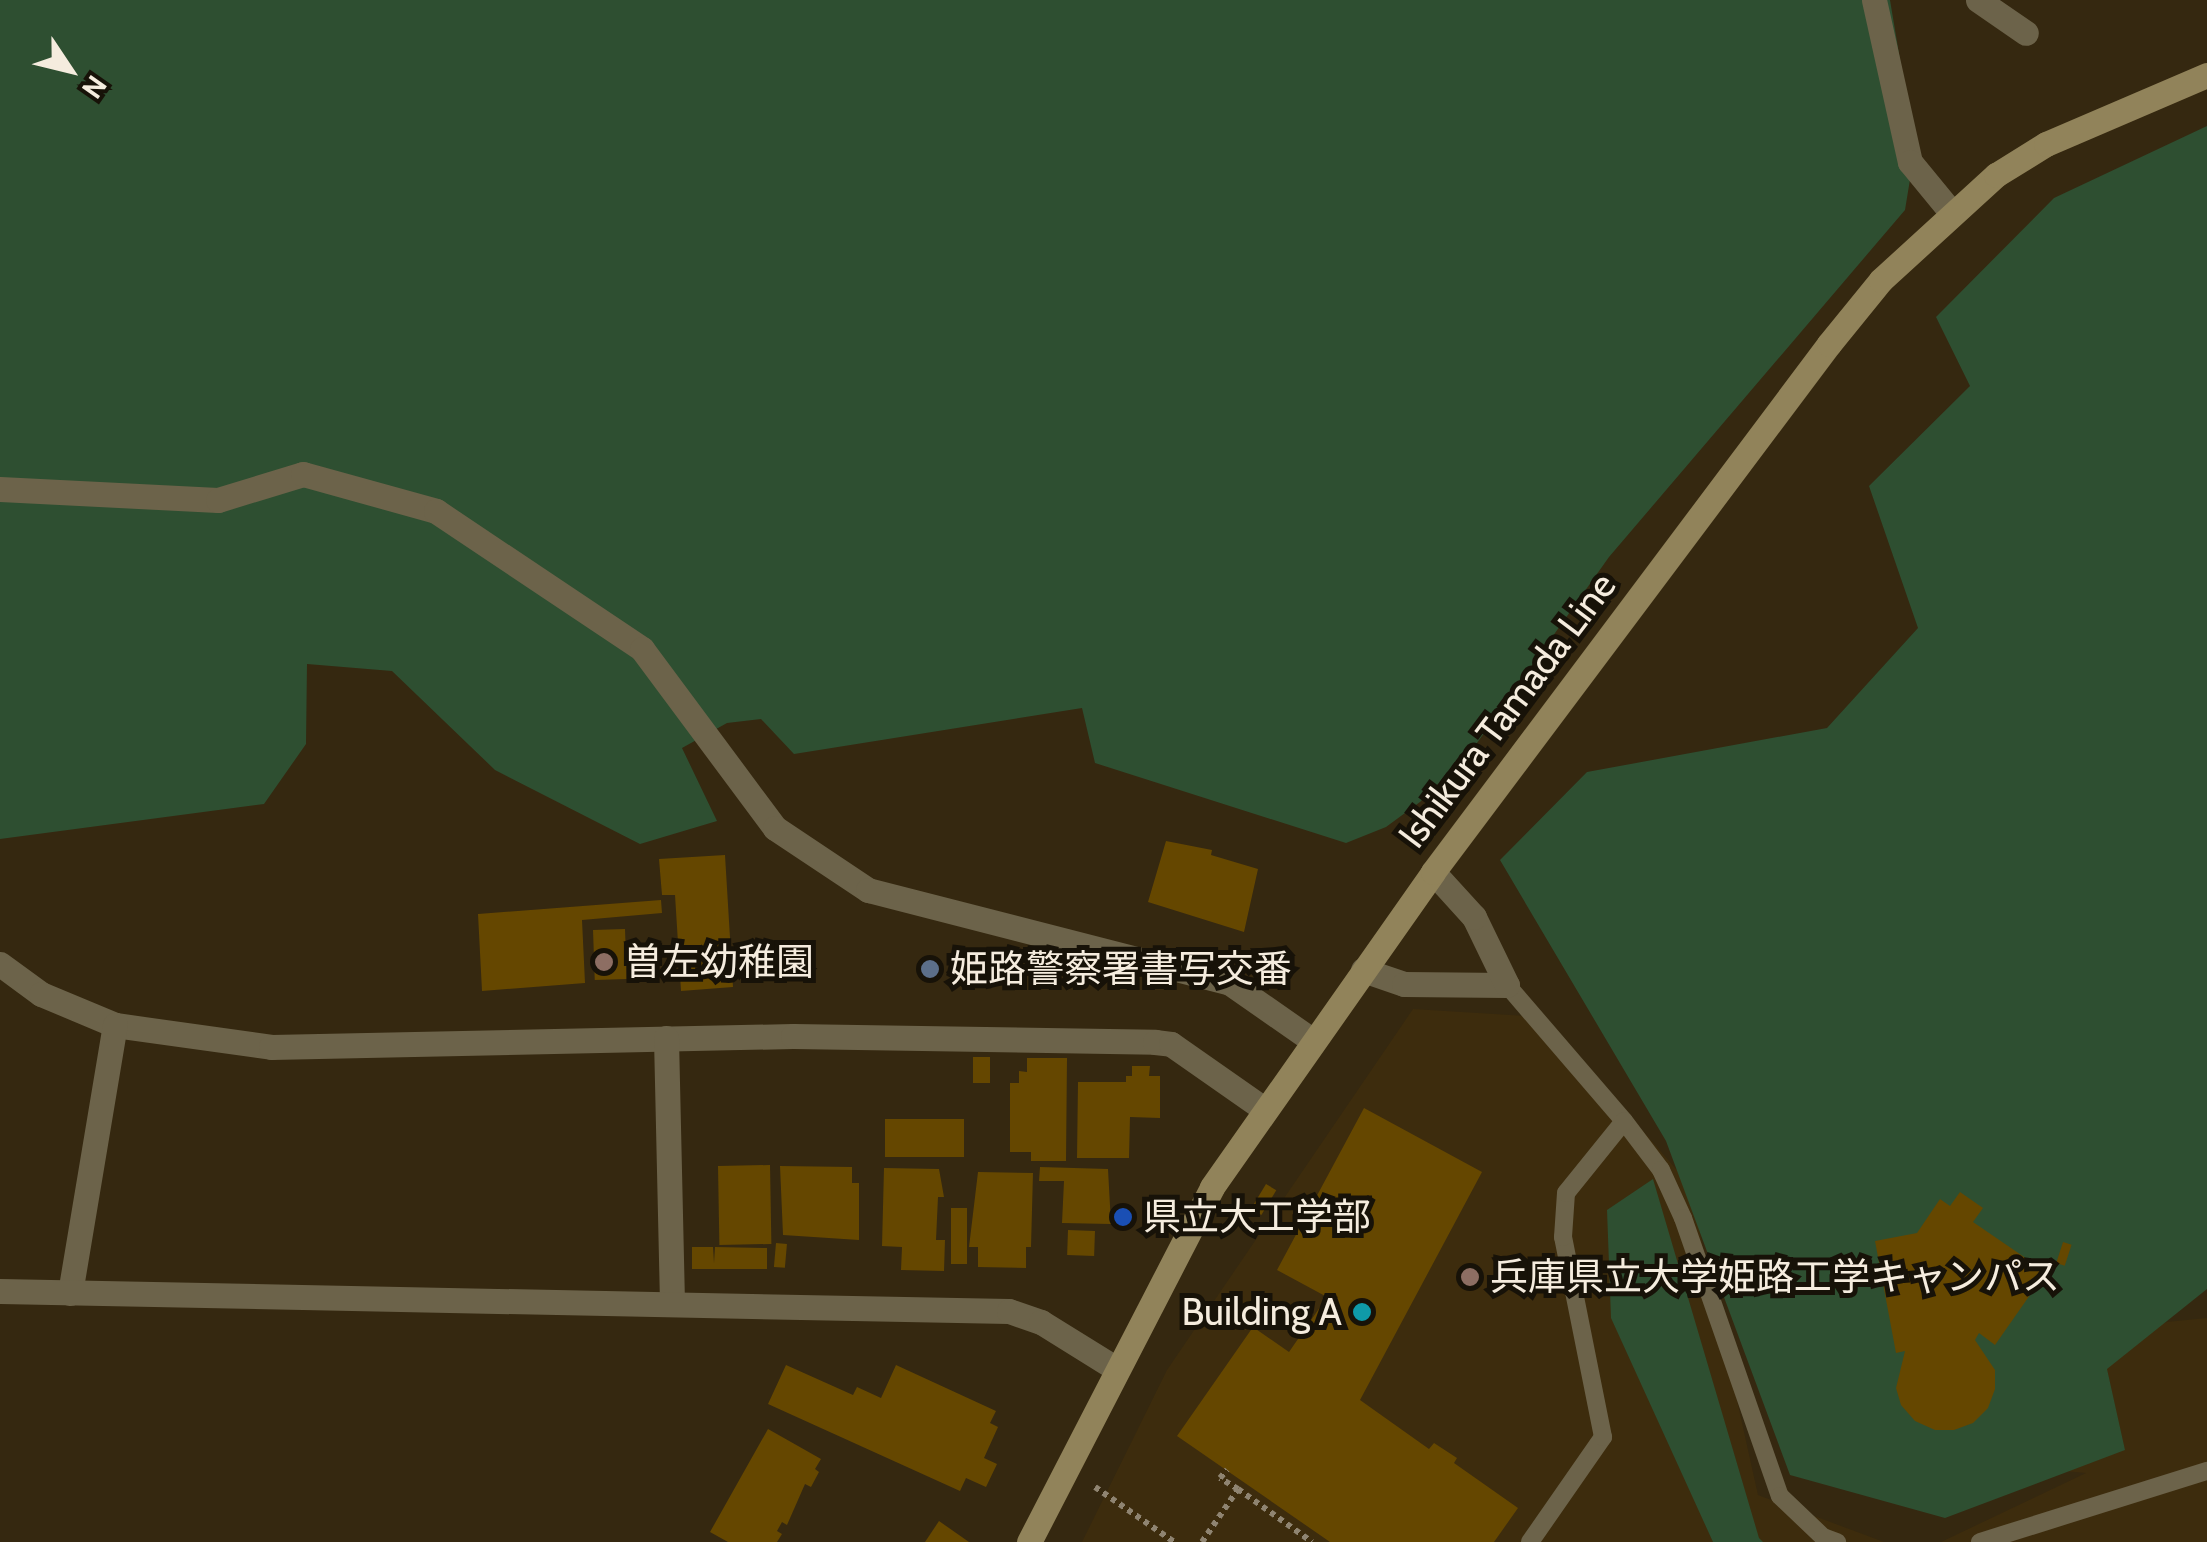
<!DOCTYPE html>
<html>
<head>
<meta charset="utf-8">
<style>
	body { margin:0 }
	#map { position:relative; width:2207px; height:1542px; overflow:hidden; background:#352810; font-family:Cabin,"Noto Sans JP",sans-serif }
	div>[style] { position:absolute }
	.built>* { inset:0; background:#3d2c0d }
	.green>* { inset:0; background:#2e4f31 }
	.building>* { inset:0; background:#654700; transform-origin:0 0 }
	.path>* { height:6px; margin-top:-3px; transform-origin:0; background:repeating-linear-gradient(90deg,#8f8471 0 5px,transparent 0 10px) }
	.service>* { height:18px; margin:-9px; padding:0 9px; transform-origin:9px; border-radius:9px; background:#6c634a }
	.minor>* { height:25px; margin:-12.5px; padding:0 12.5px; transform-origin:12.5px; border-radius:12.5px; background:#6c634a }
	.tertiary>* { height:25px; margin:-12.5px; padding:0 12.5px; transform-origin:12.5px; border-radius:12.5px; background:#6c634a }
	.secondary>* { height:25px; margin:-12.5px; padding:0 12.5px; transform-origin:12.5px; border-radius:12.5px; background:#91835a }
	.dots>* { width:28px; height:28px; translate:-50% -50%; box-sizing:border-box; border:5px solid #171208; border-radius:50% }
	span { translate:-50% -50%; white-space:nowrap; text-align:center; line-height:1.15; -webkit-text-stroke:10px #171208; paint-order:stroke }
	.street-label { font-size:38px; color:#f5ecde }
	.poi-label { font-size:38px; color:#f5ecde }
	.left { translate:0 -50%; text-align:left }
	.right { translate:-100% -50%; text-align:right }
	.north { position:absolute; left:20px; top:20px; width:100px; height:100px; -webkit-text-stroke:8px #171208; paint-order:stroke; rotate:125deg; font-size:28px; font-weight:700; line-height:40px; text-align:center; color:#f5ecde }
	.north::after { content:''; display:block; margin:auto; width:35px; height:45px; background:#f5ecde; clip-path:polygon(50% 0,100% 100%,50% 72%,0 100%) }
</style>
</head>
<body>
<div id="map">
	<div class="built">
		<div style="clip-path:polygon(1413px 1009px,1544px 1017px,1689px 1184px,1758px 1495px,1884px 1542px,1082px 1542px,1167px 1370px)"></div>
		<div style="clip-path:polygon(2207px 1318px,2207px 1542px,1941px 1542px,2086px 1473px,1873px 1453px,2088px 1348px,2167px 1322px)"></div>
	</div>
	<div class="green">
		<div style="clip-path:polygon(0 0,1890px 0,1915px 149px,1905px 210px,1609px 557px,1472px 750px,1420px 802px,1386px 827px,1346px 843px,1095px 763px,1082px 708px,794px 754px,761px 719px,727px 723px,682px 748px,717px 821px,640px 844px,495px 770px,392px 671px,307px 664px,306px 744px,264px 804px,0 839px)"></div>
		<div style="clip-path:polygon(2207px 126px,2207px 1289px,2107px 1369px,2125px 1450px,1945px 1518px,1790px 1475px,1666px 1141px,1500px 860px,1587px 772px,1827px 728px,1918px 628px,1869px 486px,1970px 386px,1936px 317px,2054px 198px)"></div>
		<div style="clip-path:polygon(1653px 1179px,1759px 1538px,1763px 1542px,1713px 1542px,1611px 1318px,1607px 1210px)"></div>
	</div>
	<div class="building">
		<div style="clip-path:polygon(1166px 841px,1212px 850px,1211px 855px,1258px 869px,1244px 932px,1148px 902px)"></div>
		<div style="clip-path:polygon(725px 855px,733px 987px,681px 991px,675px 895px,662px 895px,659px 859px)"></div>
		<div style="clip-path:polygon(661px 900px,662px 913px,582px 920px,585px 983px,482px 991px,478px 914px)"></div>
		<div style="left:625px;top:929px;width:50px;height:32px;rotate:88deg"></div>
		<div style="clip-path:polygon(974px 955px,1014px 957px,1012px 985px,965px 980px,966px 959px,973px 959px)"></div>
		<div style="left:973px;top:1057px;width:17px;height:26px"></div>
		<div style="clip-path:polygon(1027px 1058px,1067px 1058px,1066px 1161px,1031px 1161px,1031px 1152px,1010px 1152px,1010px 1083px,1019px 1083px,1019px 1071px,1027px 1072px)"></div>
		<div style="clip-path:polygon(1132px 1066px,1150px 1066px,1149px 1076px,1160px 1076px,1160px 1118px,1130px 1117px,1129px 1158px,1077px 1158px,1078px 1082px,1126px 1082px,1126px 1076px,1132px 1076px)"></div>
		<div style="clip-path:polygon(1364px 1108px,1482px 1172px,1360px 1400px,1429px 1449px,1434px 1443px,1457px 1458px,1454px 1463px,1518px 1508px,1494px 1542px,1330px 1542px,1177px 1436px,1253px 1327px,1289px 1352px,1327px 1297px,1277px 1270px)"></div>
		<div style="left:964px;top:1119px;width:38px;height:79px;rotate:90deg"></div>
		<div style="left:770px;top:1165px;width:79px;height:52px;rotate:89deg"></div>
		<div style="clip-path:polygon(780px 1166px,852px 1167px,852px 1183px,859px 1183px,859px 1240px,783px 1235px)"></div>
		<div style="clip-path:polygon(1040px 1167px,1108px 1169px,1111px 1224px,1062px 1223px,1064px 1181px,1039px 1181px)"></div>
		<div style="clip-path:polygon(884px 1168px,939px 1169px,944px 1197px,938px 1197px,936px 1240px,945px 1240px,944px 1271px,901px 1270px,902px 1247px,882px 1246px)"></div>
		<div style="clip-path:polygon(978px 1172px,1033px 1173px,1031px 1247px,1026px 1247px,1026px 1268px,978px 1267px,978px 1247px,969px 1247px)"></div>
		<div style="left:1266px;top:1184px;width:12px;height:29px;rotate:31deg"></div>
		<div style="clip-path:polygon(1960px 1192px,1983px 1208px,1973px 1222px,2046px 1272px,1995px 1345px,1979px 1333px,1975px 1340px,1995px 1370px,1995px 1389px,1988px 1408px,1973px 1423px,1954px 1430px,1935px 1430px,1915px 1421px,1901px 1405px,1896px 1388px,1905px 1351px,1896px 1353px,1875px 1241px,1917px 1233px,1940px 1199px,1950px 1206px)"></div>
		<div style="left:951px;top:1208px;width:16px;height:56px"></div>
		<div style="left:1068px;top:1230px;width:27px;height:25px;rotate:2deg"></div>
		<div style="left:2063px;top:1242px;width:9px;height:22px;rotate:18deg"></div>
		<div style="left:776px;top:1243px;width:11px;height:24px;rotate:5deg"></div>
		<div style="clip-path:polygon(692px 1247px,713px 1247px,714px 1263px,715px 1247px,767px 1248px,767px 1269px,692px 1269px)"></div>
		<div style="clip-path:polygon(786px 1365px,853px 1395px,857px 1387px,881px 1398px,896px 1365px,996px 1411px,990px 1423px,998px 1427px,984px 1458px,997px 1464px,986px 1487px,966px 1478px,960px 1491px,768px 1404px)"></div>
		<div style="clip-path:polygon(768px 1429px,821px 1459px,815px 1469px,819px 1472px,811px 1487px,805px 1484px,787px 1525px,782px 1522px,777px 1531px,782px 1534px,777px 1542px,728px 1542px,710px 1532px)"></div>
		<div style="clip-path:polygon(939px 1521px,969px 1542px,925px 1542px)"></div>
	</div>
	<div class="path">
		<div style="left:1095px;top:1487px;width:96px;rotate:34.8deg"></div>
		<div style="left:1238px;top:1489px;width:91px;rotate:35.6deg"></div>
		<div style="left:1202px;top:1542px;width:64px;rotate:-55.8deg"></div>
		<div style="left:1238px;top:1489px;width:21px;rotate:-149deg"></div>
		<div style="left:1220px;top:1478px;width:11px;rotate:-49deg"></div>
	</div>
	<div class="service">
		<div style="left:1507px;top:985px;width:179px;rotate:49.3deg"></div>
		<div style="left:1624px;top:1121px;width:61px;rotate:52.9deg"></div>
		<div style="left:1661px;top:1170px;width:53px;rotate:65.4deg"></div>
		<div style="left:1683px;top:1218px;width:294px;rotate:70.8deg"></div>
		<div style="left:1780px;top:1496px;width:59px;rotate:43.6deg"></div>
		<div style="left:1823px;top:1537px;width:15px;rotate:20deg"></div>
		<div style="left:1530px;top:1542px;width:128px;rotate:-55.2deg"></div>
		<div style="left:1603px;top:1437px;width:204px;rotate:-101.3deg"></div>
		<div style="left:1563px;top:1237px;width:44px;rotate:-86.1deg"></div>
		<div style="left:1566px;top:1193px;width:92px;rotate:-51.1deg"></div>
		<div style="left:1980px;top:1542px;width:238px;rotate:-17.4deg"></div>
	</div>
	<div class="minor">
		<div style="left:1874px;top:0;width:166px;rotate:77.5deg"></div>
		<div style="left:1910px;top:162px;width:65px;rotate:50.6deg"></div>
		<div style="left:1978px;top:0;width:58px;rotate:34.5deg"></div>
		<div style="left:0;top:489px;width:218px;rotate:2.9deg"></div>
		<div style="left:218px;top:500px;width:89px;rotate:-17deg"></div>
		<div style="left:303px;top:474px;width:138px;rotate:15.5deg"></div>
		<div style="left:436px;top:511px;width:248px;rotate:33.8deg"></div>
		<div style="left:642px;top:649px;width:223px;rotate:53.4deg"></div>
		<div style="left:775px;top:828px;width:112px;rotate:33.7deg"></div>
		<div style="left:868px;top:890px;width:374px;rotate:14.4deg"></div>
		<div style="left:1230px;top:983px;width:101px;rotate:34.9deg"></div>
		<div style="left:0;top:964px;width:51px;rotate:36.2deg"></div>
		<div style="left:41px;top:994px;width:80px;rotate:22.7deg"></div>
		<div style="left:115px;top:1025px;width:158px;rotate:8deg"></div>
		<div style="left:271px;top:1047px;width:522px;rotate:-1.21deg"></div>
		<div style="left:793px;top:1036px;width:362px;rotate:0.9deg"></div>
		<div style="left:1155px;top:1042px;width:16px;rotate:7deg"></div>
		<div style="left:1171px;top:1044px;width:113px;rotate:35deg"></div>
		<div style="left:1363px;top:970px;width:43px;rotate:18.9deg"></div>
		<div style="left:1404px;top:984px;width:103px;rotate:0.6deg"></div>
		<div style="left:1507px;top:985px;width:76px;rotate:-115.9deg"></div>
		<div style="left:1474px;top:917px;width:61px;rotate:-132.3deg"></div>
		<div style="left:666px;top:1038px;width:266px;rotate:88.7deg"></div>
		<div style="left:70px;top:1293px;width:272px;rotate:-80.5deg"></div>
	</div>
	<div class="tertiary">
		<div style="left:0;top:1291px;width:1009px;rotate:1.14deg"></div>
		<div style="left:1009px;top:1311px;width:34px;rotate:19deg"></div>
		<div style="left:1041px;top:1322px;width:87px;rotate:31.9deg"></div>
	</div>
	<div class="secondary">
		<div style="left:1029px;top:1542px;width:399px;rotate:-62.7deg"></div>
		<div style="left:1212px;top:1187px;width:385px;rotate:-54.9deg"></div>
		<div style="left:1433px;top:872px;width:660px;rotate:-53.13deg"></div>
		<div style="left:1829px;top:344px;width:82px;rotate:-50.9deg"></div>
		<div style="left:1881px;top:280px;width:156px;rotate:-42.4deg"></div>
		<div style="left:1996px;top:175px;width:59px;rotate:-31.8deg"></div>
		<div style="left:2046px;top:144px;width:175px;rotate:-23.2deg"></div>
	</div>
	<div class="dots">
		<div style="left:604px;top:962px;background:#8d6e63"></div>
		<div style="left:930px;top:969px;background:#5c6f8a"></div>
		<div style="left:1123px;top:1217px;background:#1a4fb4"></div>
		<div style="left:1470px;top:1277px;background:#8d6e63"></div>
		<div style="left:1362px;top:1312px;background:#0f9aa8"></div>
	</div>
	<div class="street-label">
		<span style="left:1507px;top:710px;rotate:-53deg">Ishikura Tamada Line</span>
	</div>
	<div class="poi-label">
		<span class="left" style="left:624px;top:962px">曽左幼稚園</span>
		<span class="left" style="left:950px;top:969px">姫路警察署書写交番</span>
		<span class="left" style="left:1143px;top:1217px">県立大工学部</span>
		<span class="left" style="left:1490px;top:1277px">兵庫県立大学姫路工学キャンパス</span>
		<span class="right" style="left:1342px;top:1312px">Building A</span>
	</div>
	<div class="north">N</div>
</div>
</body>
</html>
